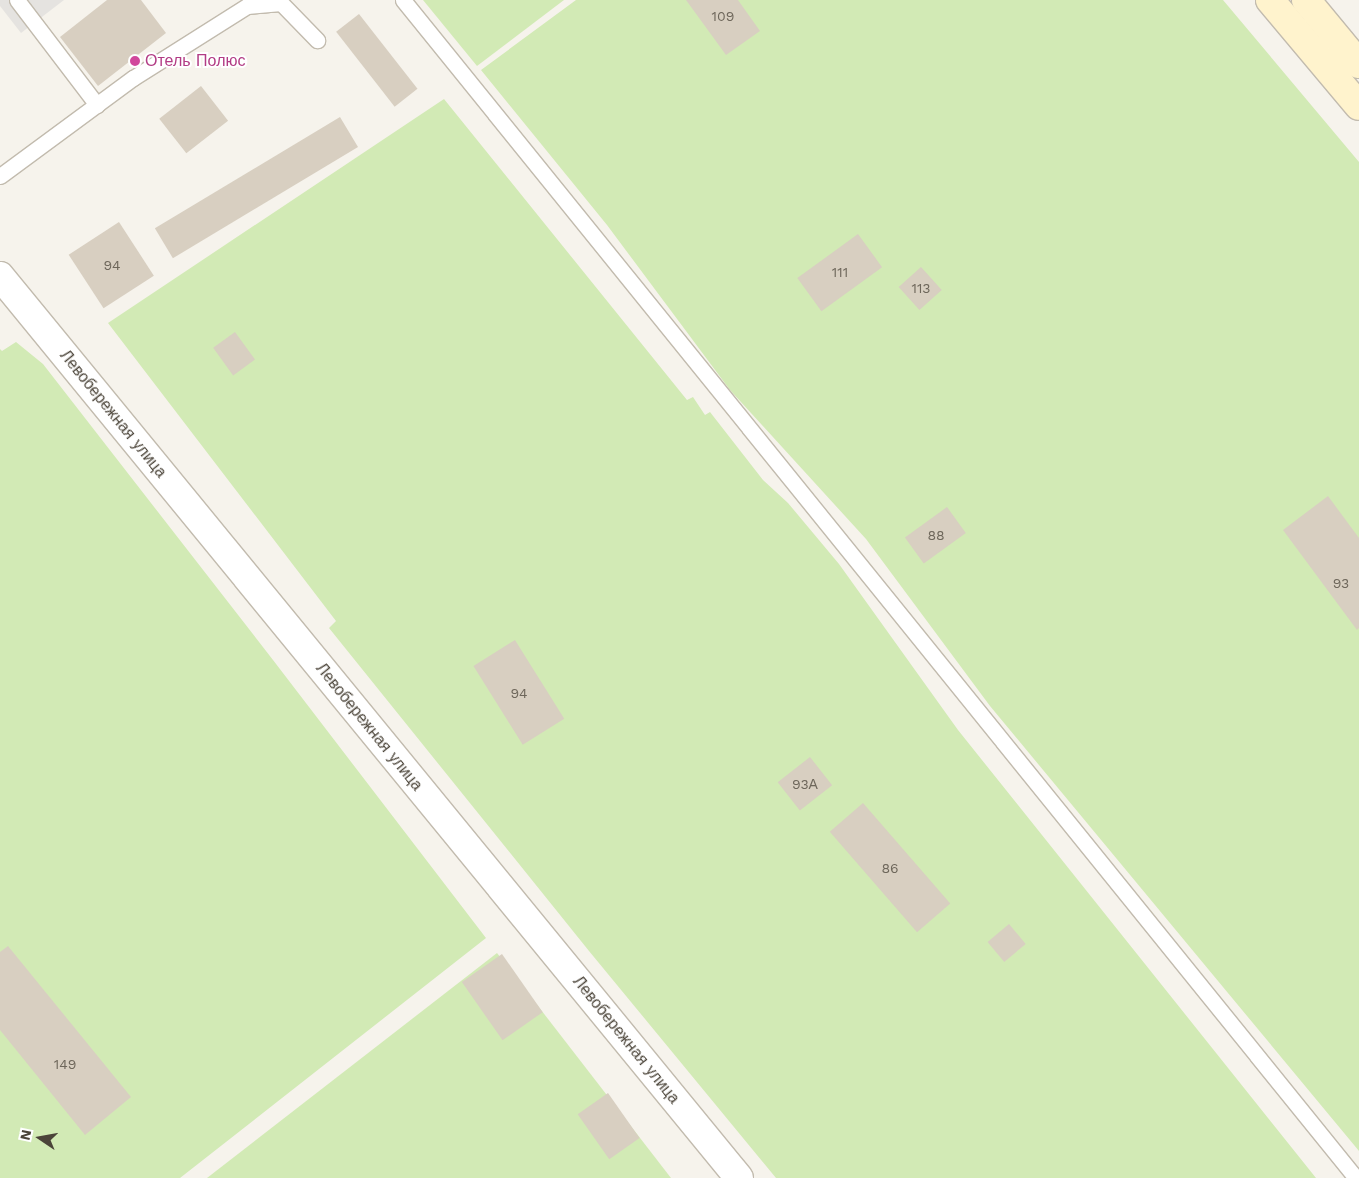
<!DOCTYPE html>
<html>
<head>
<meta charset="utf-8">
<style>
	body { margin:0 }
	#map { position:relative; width:1359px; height:1178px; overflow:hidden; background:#f6f3ec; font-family:"Work Sans",sans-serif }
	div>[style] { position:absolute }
	.green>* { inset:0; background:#d2eab5 }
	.parking>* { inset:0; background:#e5e3e0 }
	.building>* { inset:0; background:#d8cfc1; transform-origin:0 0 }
	.roads { filter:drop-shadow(1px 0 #c2bbae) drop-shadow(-1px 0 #c2bbae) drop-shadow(0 1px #c2bbae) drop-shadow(0 -1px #c2bbae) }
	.lane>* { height:15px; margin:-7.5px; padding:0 7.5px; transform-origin:7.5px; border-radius:7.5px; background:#fff }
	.street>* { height:28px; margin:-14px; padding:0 14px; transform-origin:14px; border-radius:14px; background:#fff }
	.secondary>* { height:28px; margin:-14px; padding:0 14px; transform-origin:14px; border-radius:14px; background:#fff3cd }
	.dots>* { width:14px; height:14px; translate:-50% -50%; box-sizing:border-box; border:2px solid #fff; border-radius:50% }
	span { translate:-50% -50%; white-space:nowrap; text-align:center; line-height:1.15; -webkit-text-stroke:4px #fff; paint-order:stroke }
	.number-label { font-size:14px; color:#6e675b }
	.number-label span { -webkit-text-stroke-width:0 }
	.hotel-label { font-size:16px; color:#b23c85 }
	.left { translate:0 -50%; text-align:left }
	.street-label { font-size:16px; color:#4b4439 }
	.north { position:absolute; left:15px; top:1113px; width:50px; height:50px; -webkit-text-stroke:4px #fff; paint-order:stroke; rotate:282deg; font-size:14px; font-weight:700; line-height:20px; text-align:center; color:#4b4439 }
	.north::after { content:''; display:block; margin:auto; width:18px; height:22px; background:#4b4439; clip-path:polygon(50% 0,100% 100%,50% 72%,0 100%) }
</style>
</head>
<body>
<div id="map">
	<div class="green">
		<div style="clip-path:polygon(423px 0,564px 0,477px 66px)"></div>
		<div style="clip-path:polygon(576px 0,1223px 0,1359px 162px,1359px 1151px,990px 706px,866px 539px,730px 390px,607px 225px,481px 70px)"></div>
		<div style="clip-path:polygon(444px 99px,687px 400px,693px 397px,705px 415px,710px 412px,763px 480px,788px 503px,839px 564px,958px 730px,1316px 1178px,776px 1178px,589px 951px,329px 628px,336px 621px,108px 323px)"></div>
		<div style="clip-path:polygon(16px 342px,43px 364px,273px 660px,486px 938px,180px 1178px,0 1178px,0 349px,2px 351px)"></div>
		<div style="clip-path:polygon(497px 953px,671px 1178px,207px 1178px)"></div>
	</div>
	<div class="parking">
		<div style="clip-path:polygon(0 0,64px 0,21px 33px,0 6px)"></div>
	</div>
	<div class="building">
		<div style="clip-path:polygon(107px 0,141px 0,166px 33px,98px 86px,60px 37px)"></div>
		<div style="clip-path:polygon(686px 0,738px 0,760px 31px,726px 55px)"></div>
		<div style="left:359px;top:14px;width:95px;height:29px;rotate:52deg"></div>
		<div style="left:201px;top:86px;width:44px;height:53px;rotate:52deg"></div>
		<div style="left:340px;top:117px;width:35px;height:216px;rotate:59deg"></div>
		<div style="left:119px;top:222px;width:64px;height:60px;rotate:57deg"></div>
		<div style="left:858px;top:234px;width:41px;height:75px;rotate:54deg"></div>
		<div style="left:921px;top:267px;width:31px;height:30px;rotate:48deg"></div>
		<div style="left:235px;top:332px;width:34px;height:27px;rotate:54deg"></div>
		<div style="clip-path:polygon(1328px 496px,1359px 538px,1359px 628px,1357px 630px,1283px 530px)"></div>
		<div style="left:947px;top:507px;width:32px;height:52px;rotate:54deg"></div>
		<div style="left:515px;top:640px;width:93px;height:49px;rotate:58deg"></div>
		<div style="left:810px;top:757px;width:36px;height:41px;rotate:52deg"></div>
		<div style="left:863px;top:803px;width:133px;height:44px;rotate:49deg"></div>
		<div style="left:1009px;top:924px;width:26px;height:28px;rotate:50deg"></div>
		<div style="clip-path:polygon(8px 946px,131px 1097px,85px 1135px,0 1030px,0 952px)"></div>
		<div style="left:502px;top:954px;width:71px;height:49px;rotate:55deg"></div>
		<div style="left:608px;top:1093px;width:55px;height:37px;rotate:55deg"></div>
	</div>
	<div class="roads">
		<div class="lane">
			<div style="left:17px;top:0;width:132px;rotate:52.7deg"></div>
			<div style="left:403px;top:0;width:1515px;rotate:51.03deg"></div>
			<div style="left:0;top:176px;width:165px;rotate:-36.4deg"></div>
			<div style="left:133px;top:78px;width:135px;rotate:-32.3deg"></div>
			<div style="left:247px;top:6px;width:34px;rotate:-5deg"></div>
			<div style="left:281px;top:3px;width:52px;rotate:45.8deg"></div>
		</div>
		<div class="street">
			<div style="left:0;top:276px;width:1166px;rotate:50.67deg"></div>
		</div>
		<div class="secondary">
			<div style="left:1270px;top:0;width:138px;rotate:50deg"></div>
			<div style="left:1306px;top:0;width:83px;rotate:50.4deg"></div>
		</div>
	</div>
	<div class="dots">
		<div style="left:135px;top:61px;background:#d1479c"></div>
	</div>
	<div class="number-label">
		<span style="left:723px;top:16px">109</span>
		<span style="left:112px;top:265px">94</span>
		<span style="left:840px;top:272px">111</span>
		<span style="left:921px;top:288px">113</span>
		<span style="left:936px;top:535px">88</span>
		<span style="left:1341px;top:583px">93</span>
		<span style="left:519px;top:693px">94</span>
		<span style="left:805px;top:784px">93А</span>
		<span style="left:890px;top:868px">86</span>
		<span style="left:65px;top:1064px">149</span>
	</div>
	<div class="hotel-label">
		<span class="left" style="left:145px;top:61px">Отель Полюс</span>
	</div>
	<div class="street-label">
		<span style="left:113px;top:414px;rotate:51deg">Левобережная улица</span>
		<span style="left:369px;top:727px;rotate:51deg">Левобережная улица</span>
		<span style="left:626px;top:1040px;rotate:51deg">Левобережная улица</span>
	</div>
	<div class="north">N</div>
</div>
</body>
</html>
